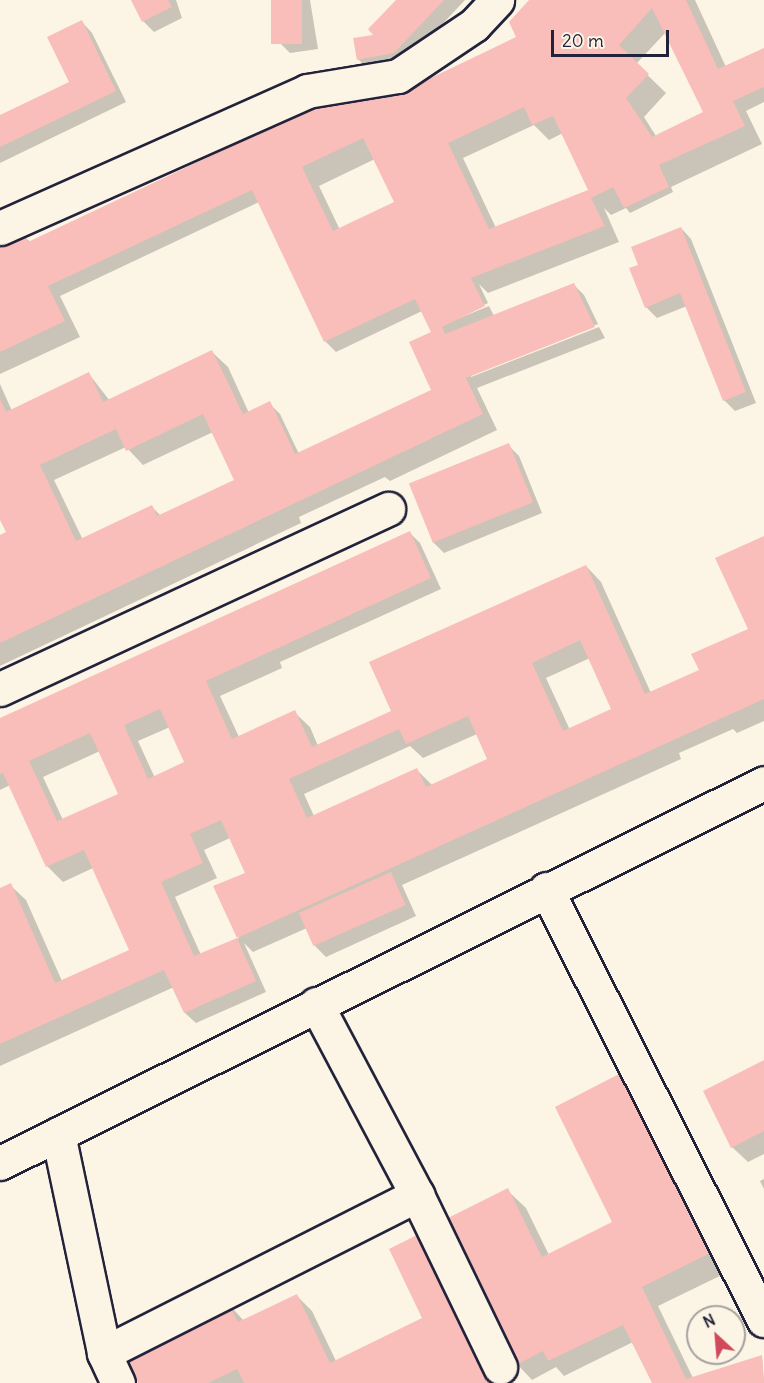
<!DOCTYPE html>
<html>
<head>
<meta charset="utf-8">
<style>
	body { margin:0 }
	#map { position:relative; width:764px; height:1383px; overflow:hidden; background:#fcf5e5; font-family:Delius,sans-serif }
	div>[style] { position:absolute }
	.shadow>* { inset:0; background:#0003 }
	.building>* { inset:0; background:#f9bdba; transform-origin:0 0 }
	.roads { filter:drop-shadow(2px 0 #22223b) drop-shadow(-2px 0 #22223b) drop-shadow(0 2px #22223b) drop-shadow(0 -2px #22223b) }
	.minor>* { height:33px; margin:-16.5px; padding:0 16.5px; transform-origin:16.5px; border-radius:16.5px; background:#fcf5e5 }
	span { translate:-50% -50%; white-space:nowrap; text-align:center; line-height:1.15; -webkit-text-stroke:5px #fcf5e5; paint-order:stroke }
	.north { position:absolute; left:686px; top:1305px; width:60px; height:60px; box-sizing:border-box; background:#fcf5e5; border:2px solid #a5a1a1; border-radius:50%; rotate:334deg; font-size:16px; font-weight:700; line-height:24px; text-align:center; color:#22223b }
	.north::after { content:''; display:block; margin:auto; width:21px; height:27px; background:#d1495b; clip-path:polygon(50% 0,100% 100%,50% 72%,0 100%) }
	.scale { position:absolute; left:551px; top:30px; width:118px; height:27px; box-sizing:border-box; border:3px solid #22223b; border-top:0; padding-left:8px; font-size:18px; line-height:21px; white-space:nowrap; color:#22223b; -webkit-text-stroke:4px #fcf5e5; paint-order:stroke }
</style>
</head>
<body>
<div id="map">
	<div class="shadow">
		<div style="clip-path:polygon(133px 0,176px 0,182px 18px,154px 32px,143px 21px)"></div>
		<div style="clip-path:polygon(272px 0,310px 0,318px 49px,290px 53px,279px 42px)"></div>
		<div style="clip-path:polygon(398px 0,465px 0,405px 64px,369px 70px,358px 59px)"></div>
		<div style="clip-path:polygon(evenodd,531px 0,695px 0,726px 67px,764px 50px,764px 102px,746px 111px,762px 144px,671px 187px,673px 192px,630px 213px,626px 208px,611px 215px,604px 208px,619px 242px,488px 293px,479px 284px,488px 303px,433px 329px,489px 306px,494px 316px,573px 284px,584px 295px,598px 324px,471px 374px,471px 377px,599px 327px,605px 338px,477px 388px,497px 430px,390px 481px,385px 477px,299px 517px,301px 523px,0 666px,0 537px,8px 533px,0 516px,0 384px,12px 411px,89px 374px,110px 401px,212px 352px,228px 367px,249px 413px,269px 403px,280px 414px,299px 454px,433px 390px,433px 333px,422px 311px,336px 352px,325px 341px,259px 202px,60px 296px,80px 337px,0 374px,0 246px,23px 235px,31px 243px,376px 79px,394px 97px,516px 39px,531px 0,666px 32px,705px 113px,656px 136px,644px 117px,666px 93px,636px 64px,666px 32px,531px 0,534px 125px,549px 140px,563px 133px,589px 191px,496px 228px,463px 158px,534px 125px,531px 0,375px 159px,396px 203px,340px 230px,319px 186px,375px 159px,531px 0,213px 432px,236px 481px,161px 516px,152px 507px,83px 540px,54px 480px,126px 447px,143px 465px,213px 432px)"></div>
		<div style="clip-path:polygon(82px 22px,92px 33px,126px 102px,0 163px,0 116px,71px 82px)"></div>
		<div style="clip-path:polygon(681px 228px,691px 239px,756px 403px,735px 411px,724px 400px,687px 306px,657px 318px,646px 307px,640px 265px)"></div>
		<div style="clip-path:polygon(508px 445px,519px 456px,542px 513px,444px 553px,433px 542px)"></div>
		<div style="clip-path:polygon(evenodd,409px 532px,420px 543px,441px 589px,280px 662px,282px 668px,220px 696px,239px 737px,294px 712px,310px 727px,318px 746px,393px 712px,586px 566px,601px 582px,651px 693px,698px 672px,750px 629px,764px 537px,764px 721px,737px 733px,733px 729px,679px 753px,681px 759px,402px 885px,416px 916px,326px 957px,315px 946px,307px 928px,253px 952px,244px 943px,266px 992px,196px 1023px,185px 1013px,174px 987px,0 1066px,0 889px,10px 885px,26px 900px,62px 981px,131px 950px,93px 868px,63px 882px,47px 866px,10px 785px,0 790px,0 719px,409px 532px,590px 658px,613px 710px,570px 730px,546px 678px,590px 658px,409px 532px,170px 727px,186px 763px,155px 778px,138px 741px,170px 727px,409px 532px,477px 734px,489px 760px,433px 786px,417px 770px,314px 816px,304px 794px,410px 746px,423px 758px,477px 734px,409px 532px,100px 751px,120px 794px,63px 820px,43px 777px,100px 751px,409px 532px,230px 838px,247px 873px,215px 887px,239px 938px,201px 955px,175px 897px,217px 878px,204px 850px,230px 838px)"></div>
		<div style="clip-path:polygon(764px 1062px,764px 1154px,748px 1162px,732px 1147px)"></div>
		<div style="clip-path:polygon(621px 1075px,728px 1272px,658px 1306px,693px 1378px,762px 1357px,764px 1383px,653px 1383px,633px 1342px,564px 1376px,556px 1367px,532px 1380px,517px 1364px,507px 1190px,526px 1208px,549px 1255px,614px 1222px)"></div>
		<div style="clip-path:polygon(764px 1179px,764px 1189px,760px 1181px)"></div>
		<div style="clip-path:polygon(436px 1250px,501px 1383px,140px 1383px,226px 1301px,244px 1321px,296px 1295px,312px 1311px,336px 1361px,424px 1318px)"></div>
	</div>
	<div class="building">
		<div style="clip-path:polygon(131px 0,168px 0,172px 7px,142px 22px)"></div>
		<div style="left:271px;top:0;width:31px;height:44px"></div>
		<div style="clip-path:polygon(396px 0,444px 0,394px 53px,357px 60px,353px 38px,373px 35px,368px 29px)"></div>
		<div style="clip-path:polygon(evenodd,529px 0,686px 0,718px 69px,764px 48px,764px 87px,733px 101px,745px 126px,659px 165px,669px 187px,624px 208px,613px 187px,591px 198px,605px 226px,471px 278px,485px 306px,442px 327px,445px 334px,574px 283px,595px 327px,466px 378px,483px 414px,0 643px,0 535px,6px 532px,0 520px,0 399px,6px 412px,89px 372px,103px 402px,212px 350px,243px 414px,270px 401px,295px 454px,431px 390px,409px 342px,431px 332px,415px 299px,324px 342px,252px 190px,48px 286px,65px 321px,0 352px,0 244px,23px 233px,28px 242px,376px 78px,387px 99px,516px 37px,509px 22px,529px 0,652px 8px,703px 112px,652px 137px,626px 98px,649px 74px,619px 45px,652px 8px,529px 0,524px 107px,532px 125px,553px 116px,588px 190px,489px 229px,448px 143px,524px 107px,529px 0,363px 138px,394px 202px,333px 231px,302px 167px,363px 138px,529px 0,203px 414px,234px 480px,157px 516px,152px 505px,76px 541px,40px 465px,116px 429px,126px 451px,203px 414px)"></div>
		<div style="clip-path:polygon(82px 20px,116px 91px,0 147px,0 115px,69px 82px,47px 37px)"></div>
		<div style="clip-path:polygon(681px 227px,746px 392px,723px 401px,680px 293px,645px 308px,629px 268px,638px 265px,631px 247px)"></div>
		<div style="left:509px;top:443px;width:64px;height:108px;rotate:68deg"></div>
		<div style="clip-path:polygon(evenodd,410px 531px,431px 578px,206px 681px,232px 739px,295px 710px,312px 747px,391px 711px,369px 662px,586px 565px,645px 694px,699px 670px,691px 654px,748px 629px,715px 558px,764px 536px,764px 699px,237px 938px,213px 886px,245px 873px,221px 820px,190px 834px,203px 863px,161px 882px,194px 956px,237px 938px,256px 981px,184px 1013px,164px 970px,0 1044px,0 888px,11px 883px,55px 983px,129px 950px,84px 850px,46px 867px,3px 773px,0 774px,0 718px,410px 531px,580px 640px,611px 709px,563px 731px,532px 663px,580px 640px,410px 531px,160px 709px,184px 762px,148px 779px,124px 725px,160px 709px,410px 531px,468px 716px,487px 759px,426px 787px,417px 768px,307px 818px,289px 779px,399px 729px,406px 744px,468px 716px,410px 531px,90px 733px,118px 794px,57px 821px,29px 761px,90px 733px)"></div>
		<div style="left:391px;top:872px;width:36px;height:101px;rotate:66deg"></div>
		<div style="clip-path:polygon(764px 1060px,764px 1131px,731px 1148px,703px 1091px)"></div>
		<div style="clip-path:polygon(621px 1073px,710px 1253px,642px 1287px,686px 1379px,762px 1355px,764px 1383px,652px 1383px,623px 1325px,548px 1361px,543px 1351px,516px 1365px,444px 1220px,508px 1188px,542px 1257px,612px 1222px,555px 1107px)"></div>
		<div style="clip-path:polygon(421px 1233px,495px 1383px,244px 1383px,237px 1369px,208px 1383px,138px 1383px,122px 1350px,226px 1299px,238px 1322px,297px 1294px,330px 1363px,422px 1318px,389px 1249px)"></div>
	</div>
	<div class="roads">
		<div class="minor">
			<div style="left:0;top:228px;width:336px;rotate:-24deg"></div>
			<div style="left:307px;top:91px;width:92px;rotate:-9.4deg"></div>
			<div style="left:398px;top:76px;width:92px;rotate:-33.9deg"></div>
			<div style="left:474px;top:25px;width:34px;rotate:-47deg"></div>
			<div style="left:0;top:689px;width:428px;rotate:-24.9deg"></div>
			<div style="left:546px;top:889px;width:483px;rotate:63.2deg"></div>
			<div style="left:316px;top:1004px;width:216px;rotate:62.1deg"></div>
			<div style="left:417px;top:1195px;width:191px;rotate:64.2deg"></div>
			<div style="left:58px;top:1134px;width:224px;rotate:78.1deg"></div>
			<div style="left:104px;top:1353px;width:33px;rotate:65deg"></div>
			<div style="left:0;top:1163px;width:853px;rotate:-26.44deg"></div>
			<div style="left:104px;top:1353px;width:351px;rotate:-26.8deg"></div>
		</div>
	</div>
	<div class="north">N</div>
	<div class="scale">20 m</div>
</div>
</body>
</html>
